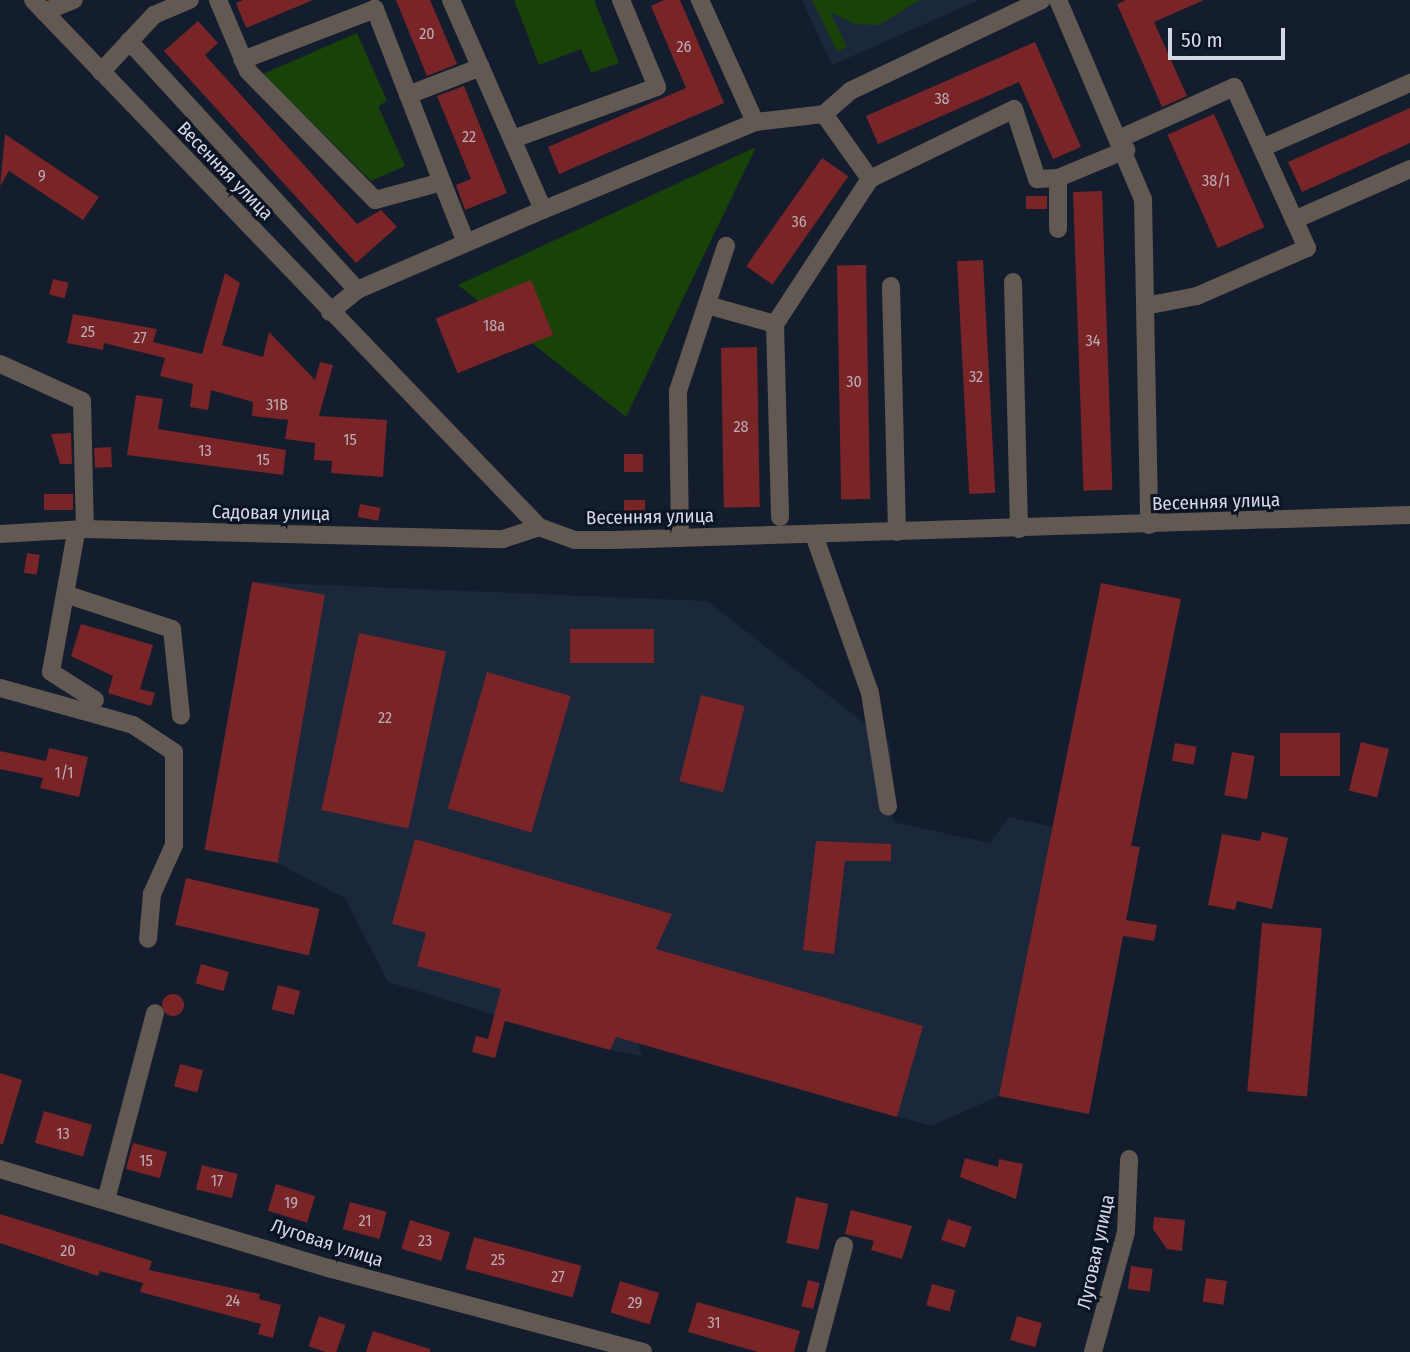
<!DOCTYPE html>
<html>
<head>
<meta charset="utf-8">
<style>
	body { margin:0 }
	#map { position:relative; width:1410px; height:1352px; overflow:hidden; background:#131d2d; font-family:"Fira Sans Condensed",sans-serif }
	div>[style] { position:absolute }
	.built>* { inset:0; background:#1b283c }
	.green>* { inset:0; background:#194209 }
	.building>* { inset:0; background:#792427; transform-origin:0 0 }
	.round { border-radius:50% }
	.minor>* { height:18px; margin:-9px; padding:0 9px; transform-origin:9px; border-radius:9px; background:#625953 }
	span { translate:-50% -50%; white-space:nowrap; text-align:center; line-height:1.15; -webkit-text-stroke:6px #0b1423; paint-order:stroke }
	.number-label { font-size:16px; color:#bcacb6 }
	.number-label span { -webkit-text-stroke-width:0 }
	.street-label { font-size:19px; color:#d3dae6 }
	.scale { position:absolute; left:1168px; top:28px; width:117px; height:32px; box-sizing:border-box; border:4px solid #d3dae6; border-top:0; padding-left:9px; font-size:21px; line-height:24px; white-space:nowrap; color:#d3dae6; -webkit-text-stroke:5px #0b1423; paint-order:stroke }
</style>
</head>
<body>
<div id="map">
	<div class="built">
		<div style="clip-path:polygon(802px 0,979px 0,832px 65px)"></div>
		<div style="clip-path:polygon(252px 582px,707px 601px,890px 743px,893px 822px,990px 843px,1009px 817px,1140px 847px,1089px 1114px,999px 1096px,931px 1126px,638px 1043px,642px 1056px,610px 1050px,388px 982px,345px 898px,277px 863px,204px 850px)"></div>
	</div>
	<div class="green">
		<div style="clip-path:polygon(514px 0,594px 0,619px 63px,591px 73px,581px 49px,539px 65px)"></div>
		<div style="clip-path:polygon(812px 0,920px 0,879px 25px,855px 24px,830px 12px,847px 47px,837px 51px)"></div>
		<div style="clip-path:polygon(357px 33px,387px 101px,378px 106px,405px 166px,371px 181px,263px 74px)"></div>
		<div style="clip-path:polygon(756px 147px,626px 417px,458px 285px)"></div>
	</div>
	<div class="building">
		<div style="clip-path:polygon(243px 0,313px 0,246px 28px,236px 3px)"></div>
		<div style="clip-path:polygon(396px 0,430px 0,457px 64px,427px 76px)"></div>
		<div style="clip-path:polygon(664px 0,680px 0,724px 103px,559px 174px,548px 147px,686px 88px,651px 6px)"></div>
		<div style="clip-path:polygon(1126px 0,1204px 0,1154px 22px,1187px 96px,1162px 107px,1117px 4px)"></div>
		<div style="clip-path:polygon(198px 21px,218px 43px,205px 55px,357px 224px,381px 210px,397px 227px,356px 263px,164px 51px)"></div>
		<div style="clip-path:polygon(1035px 42px,1081px 147px,1053px 159px,1019px 82px,878px 144px,866px 116px)"></div>
		<div style="clip-path:polygon(464px 86px,507px 193px,465px 210px,456px 185px,471px 179px,437px 96px)"></div>
		<div style="clip-path:polygon(1410px 108px,1410px 143px,1302px 192px,1288px 162px)"></div>
		<div style="left:1214px;top:114px;width:124px;height:51px;rotate:66deg"></div>
		<div style="clip-path:polygon(5px 134px,99px 197px,83px 220px,9px 171px,0 186px)"></div>
		<div style="left:822px;top:158px;width:32px;height:132px;rotate:35deg"></div>
		<div style="left:1102px;top:191px;width:299px;height:29px;rotate:88deg"></div>
		<div style="left:1026px;top:196px;width:21px;height:13px"></div>
		<div style="left:983px;top:260px;width:233px;height:26px;rotate:87deg"></div>
		<div style="left:866px;top:265px;width:234px;height:29px;rotate:89deg"></div>
		<div style="clip-path:polygon(225px 273px,240px 283px,222px 345px,263px 357px,269px 332px,315px 380px,320px 362px,333px 365px,319px 416px,387px 420px,383px 477px,331px 473px,332px 461px,314px 460px,315px 443px,285px 439px,288px 420px,252px 416px,253px 402px,211px 390px,208px 410px,190px 407px,193px 384px,160px 376px,165px 358px,104px 343px,103px 350px,67px 343px,73px 314px,157px 329px,153px 342px,202px 354px)"></div>
		<div style="left:53px;top:279px;width:16px;height:16px;rotate:14deg"></div>
		<div style="left:531px;top:280px;width:59px;height:103px;rotate:68deg"></div>
		<div style="left:757px;top:347px;width:160px;height:36px;rotate:89deg"></div>
		<div style="clip-path:polygon(136px 395px,163px 399px,158px 429px,286px 450px,283px 475px,127px 455px)"></div>
		<div style="clip-path:polygon(71px 433px,72px 464px,60px 464px,51px 434px)"></div>
		<div style="left:111px;top:447px;width:20px;height:17px;rotate:87deg"></div>
		<div style="left:643px;top:454px;width:18px;height:19px;rotate:90deg"></div>
		<div style="left:73px;top:494px;width:16px;height:29px;rotate:90deg"></div>
		<div style="left:624px;top:500px;width:21px;height:14px"></div>
		<div style="left:360px;top:504px;width:21px;height:13px;rotate:11deg"></div>
		<div style="left:27px;top:553px;width:13px;height:20px;rotate:9deg"></div>
		<div style="left:252px;top:582px;width:74px;height:272px;rotate:10deg"></div>
		<div style="clip-path:polygon(1101px 583px,1181px 599px,1131px 846px,1140px 847px,1126px 920px,1157px 925px,1154px 941px,1123px 936px,1089px 1114px,999px 1096px)"></div>
		<div style="clip-path:polygon(81px 624px,153px 645px,140px 689px,155px 693px,151px 706px,108px 693px,113px 676px,71px 656px)"></div>
		<div style="left:654px;top:629px;width:34px;height:84px;rotate:90deg"></div>
		<div style="left:359px;top:633px;width:89px;height:181px;rotate:12deg"></div>
		<div style="left:487px;top:672px;width:87px;height:142px;rotate:16deg"></div>
		<div style="left:701px;top:695px;width:45px;height:89px;rotate:14deg"></div>
		<div style="left:1280px;top:733px;width:60px;height:43px"></div>
		<div style="left:1361px;top:742px;width:29px;height:50px;rotate:14deg"></div>
		<div style="left:1175px;top:743px;width:22px;height:18px;rotate:10deg"></div>
		<div style="clip-path:polygon(49px 748px,88px 757px,79px 797px,40px 788px,43px 778px,0 769px,0 751px,46px 761px)"></div>
		<div style="left:1232px;top:752px;width:23px;height:44px;rotate:10deg"></div>
		<div style="clip-path:polygon(1262px 832px,1288px 838px,1272px 909px,1237px 901px,1235px 910px,1208px 905px,1222px 834px,1260px 841px)"></div>
		<div style="clip-path:polygon(415px 839px,672px 914px,656px 949px,923px 1026px,897px 1117px,616px 1037px,610px 1050px,505px 1021px,495px 1058px,472px 1052px,476px 1036px,488px 1039px,501px 989px,417px 966px,426px 933px,392px 924px)"></div>
		<div style="clip-path:polygon(816px 841px,891px 844px,891px 861px,845px 861px,834px 954px,803px 950px)"></div>
		<div style="left:186px;top:878px;width:137px;height:48px;rotate:13deg"></div>
		<div style="left:1262px;top:923px;width:60px;height:169px;rotate:5deg"></div>
		<div style="left:201px;top:964px;width:29px;height:20px;rotate:16deg"></div>
		<div style="left:278px;top:985px;width:23px;height:25px;rotate:15deg"></div>
		<div class="round" style="left:162px;top:994px;width:22px;height:22px"></div>
		<div style="left:180px;top:1064px;width:24px;height:23px;rotate:15deg"></div>
		<div style="clip-path:polygon(0 1073px,22px 1080px,3px 1144px,0 1144px)"></div>
		<div style="left:44px;top:1111px;width:50px;height:33px;rotate:16deg"></div>
		<div style="left:133px;top:1143px;width:35px;height:27px;rotate:15deg"></div>
		<div style="clip-path:polygon(965px 1158px,998px 1167px,999px 1159px,1023px 1164px,1016px 1199px,960px 1177px)"></div>
		<div style="left:202px;top:1165px;width:37px;height:25px;rotate:14deg"></div>
		<div style="left:276px;top:1184px;width:41px;height:28px;rotate:17deg"></div>
		<div style="left:796px;top:1197px;width:33px;height:47px;rotate:12deg"></div>
		<div style="left:350px;top:1202px;width:38px;height:28px;rotate:15deg"></div>
		<div style="clip-path:polygon(851px 1210px,912px 1226px,902px 1259px,871px 1250px,874px 1241px,845px 1234px)"></div>
		<div style="clip-path:polygon(0 1214px,152px 1261px,149px 1270px,260px 1294px,259px 1299px,281px 1305px,273px 1338px,258px 1334px,261px 1324px,140px 1292px,143px 1283px,100px 1271px,98px 1276px,0 1243px)"></div>
		<div style="clip-path:polygon(1154px 1217px,1185px 1220px,1182px 1251px,1167px 1249px,1153px 1229px)"></div>
		<div style="left:948px;top:1219px;width:25px;height:22px;rotate:18deg"></div>
		<div style="left:410px;top:1220px;width:42px;height:30px;rotate:17deg"></div>
		<div style="left:474px;top:1237px;width:111px;height:33px;rotate:15deg"></div>
		<div style="left:1131px;top:1266px;width:22px;height:23px;rotate:8deg"></div>
		<div style="left:1206px;top:1278px;width:21px;height:24px;rotate:8deg"></div>
		<div style="left:808px;top:1280px;width:12px;height:27px;rotate:14deg"></div>
		<div style="left:620px;top:1281px;width:41px;height:33px;rotate:17deg"></div>
		<div style="left:932px;top:1284px;width:24px;height:22px;rotate:15deg"></div>
		<div style="clip-path:polygon(697px 1302px,800px 1331px,794px 1352px,758px 1352px,688px 1332px)"></div>
		<div style="left:319px;top:1316px;width:28px;height:32px;rotate:19deg"></div>
		<div style="left:1017px;top:1316px;width:26px;height:25px;rotate:16deg"></div>
		<div style="clip-path:polygon(373px 1331px,430px 1349px,430px 1352px,366px 1352px)"></div>
	</div>
	<div class="minor">
		<div style="left:33px;top:0;width:731px;rotate:46.16deg"></div>
		<div style="left:539px;top:527px;width:37px;rotate:20deg"></div>
		<div style="left:574px;top:540px;width:40px"></div>
		<div style="left:614px;top:540px;width:796px;rotate:-1.8deg"></div>
		<div style="left:218px;top:0;width:77px;rotate:67.1deg"></div>
		<div style="left:248px;top:71px;width:181px;rotate:45.4deg"></div>
		<div style="left:375px;top:200px;width:69px;rotate:-15deg"></div>
		<div style="left:442px;top:182px;width:186px;rotate:-111.2deg"></div>
		<div style="left:375px;top:9px;width:142px;rotate:158.9deg"></div>
		<div style="left:451px;top:0;width:229px;rotate:66.3deg"></div>
		<div style="left:543px;top:210px;width:230px;rotate:-22.5deg"></div>
		<div style="left:755px;top:122px;width:134px;rotate:-114.3deg"></div>
		<div style="left:1058px;top:0;width:216px;rotate:66.9deg"></div>
		<div style="left:1143px;top:199px;width:326px;rotate:88.9deg"></div>
		<div style="left:44px;top:12px;width:32px;rotate:-22deg"></div>
		<div style="left:129px;top:41px;width:338px;rotate:47.5deg"></div>
		<div style="left:101px;top:72px;width:78px;rotate:-47.1deg"></div>
		<div style="left:154px;top:15px;width:39px;rotate:-23deg"></div>
		<div style="left:408px;top:95px;width:78px;rotate:-21deg"></div>
		<div style="left:824px;top:114px;width:80px;rotate:54.7deg"></div>
		<div style="left:870px;top:179px;width:160px;rotate:-25.9deg"></div>
		<div style="left:1014px;top:109px;width:74px;rotate:71.8deg"></div>
		<div style="left:1037px;top:179px;width:21px;rotate:-3deg"></div>
		<div style="left:1058px;top:178px;width:74px;rotate:-22.4deg"></div>
		<div style="left:755px;top:122px;width:69px;rotate:-6.6deg"></div>
		<div style="left:824px;top:114px;width:35px;rotate:-41deg"></div>
		<div style="left:850px;top:91px;width:212px;rotate:-25.4deg"></div>
		<div style="left:1121px;top:138px;width:124px;rotate:-24.3deg"></div>
		<div style="left:1234px;top:87px;width:177px;rotate:65.6deg"></div>
		<div style="left:1307px;top:248px;width:120px;rotate:156.4deg"></div>
		<div style="left:1197px;top:296px;width:53px;rotate:169.1deg"></div>
		<div style="left:513px;top:139px;width:153px;rotate:-19.9deg"></div>
		<div style="left:657px;top:87px;width:94px;rotate:-112.5deg"></div>
		<div style="left:1262px;top:148px;width:162px;rotate:-23.7deg"></div>
		<div style="left:1058px;top:178px;width:51px;rotate:90deg"></div>
		<div style="left:442px;top:182px;width:62px;rotate:68.4deg"></div>
		<div style="left:1294px;top:220px;width:127px;rotate:-23.7deg"></div>
		<div style="left:1013px;top:282px;width:247px;rotate:88.6deg"></div>
		<div style="left:891px;top:286px;width:246px;rotate:88.6deg"></div>
		<div style="left:707px;top:305px;width:71px;rotate:15.6deg"></div>
		<div style="left:775px;top:324px;width:173px;rotate:-56.8deg"></div>
		<div style="left:330px;top:312px;width:35px;rotate:-39deg"></div>
		<div style="left:357px;top:290px;width:202px;rotate:-23.3deg"></div>
		<div style="left:775px;top:324px;width:193px;rotate:88.5deg"></div>
		<div style="left:0;top:364px;width:90px;rotate:24.3deg"></div>
		<div style="left:82px;top:401px;width:128px;rotate:88.7deg"></div>
		<div style="left:76px;top:533px;width:141px;rotate:100.2deg"></div>
		<div style="left:51px;top:672px;width:52px;rotate:32.5deg"></div>
		<div style="left:0;top:534px;width:85px;rotate:-3.4deg"></div>
		<div style="left:85px;top:529px;width:418px;rotate:1.4deg"></div>
		<div style="left:503px;top:539px;width:38px;rotate:-18deg"></div>
		<div style="left:814px;top:535px;width:168px;rotate:70.5deg"></div>
		<div style="left:870px;top:693px;width:115px;rotate:81deg"></div>
		<div style="left:680px;top:538px;width:147px;rotate:-90.8deg"></div>
		<div style="left:678px;top:391px;width:153px;rotate:-71.7deg"></div>
		<div style="left:68px;top:595px;width:109px;rotate:18.1deg"></div>
		<div style="left:172px;top:629px;width:87px;rotate:84.1deg"></div>
		<div style="left:0;top:688px;width:138px;rotate:15.5deg"></div>
		<div style="left:133px;top:725px;width:49px;rotate:33.4deg"></div>
		<div style="left:174px;top:752px;width:93px;rotate:90deg"></div>
		<div style="left:174px;top:845px;width:54px;rotate:114.2deg"></div>
		<div style="left:152px;top:894px;width:45px;rotate:95.1deg"></div>
		<div style="left:0;top:1169px;width:343px;rotate:16.8deg"></div>
		<div style="left:328px;top:1268px;width:326px;rotate:14.9deg"></div>
		<div style="left:106px;top:1200px;width:193px;rotate:-75.3deg"></div>
		<div style="left:816px;top:1352px;width:110px;rotate:-75.2deg"></div>
		<div style="left:1093px;top:1352px;width:124px;rotate:-74.6deg"></div>
		<div style="left:1126px;top:1232px;width:73px;rotate:-87.6deg"></div>
	</div>
	<div class="number-label">
		<span style="left:427px;top:34px">20</span>
		<span style="left:684px;top:47px">26</span>
		<span style="left:942px;top:99px">38</span>
		<span style="left:469px;top:137px">22</span>
		<span style="left:42px;top:176px">9</span>
		<span style="left:1216px;top:181px">38/1</span>
		<span style="left:799px;top:222px">36</span>
		<span style="left:494px;top:326px">18а</span>
		<span style="left:88px;top:332px">25</span>
		<span style="left:140px;top:338px">27</span>
		<span style="left:1093px;top:341px">34</span>
		<span style="left:976px;top:377px">32</span>
		<span style="left:854px;top:382px">30</span>
		<span style="left:277px;top:405px">31В</span>
		<span style="left:741px;top:427px">28</span>
		<span style="left:350px;top:440px">15</span>
		<span style="left:205px;top:451px">13</span>
		<span style="left:263px;top:460px">15</span>
		<span style="left:385px;top:718px">22</span>
		<span style="left:64px;top:773px">1/1</span>
		<span style="left:63px;top:1134px">13</span>
		<span style="left:146px;top:1161px">15</span>
		<span style="left:217px;top:1181px">17</span>
		<span style="left:291px;top:1203px">19</span>
		<span style="left:365px;top:1221px">21</span>
		<span style="left:425px;top:1241px">23</span>
		<span style="left:68px;top:1251px">20</span>
		<span style="left:498px;top:1260px">25</span>
		<span style="left:558px;top:1277px">27</span>
		<span style="left:233px;top:1301px">24</span>
		<span style="left:635px;top:1303px">29</span>
		<span style="left:714px;top:1323px">31</span>
	</div>
	<div class="street-label">
		<span style="left:225px;top:171px;rotate:46deg">Весенняя улица</span>
		<span style="left:1216px;top:502px;rotate:-2deg">Весенняя улица</span>
		<span style="left:271px;top:513px;rotate:1deg">Садовая улица</span>
		<span style="left:650px;top:517px;rotate:-1deg">Весенняя улица</span>
		<span style="left:327px;top:1243px;rotate:18deg">Луговая улица</span>
		<span style="left:1096px;top:1252px;rotate:-78deg">Луговая улица</span>
	</div>
	<div class="scale">50 m</div>
</div>
</body>
</html>
